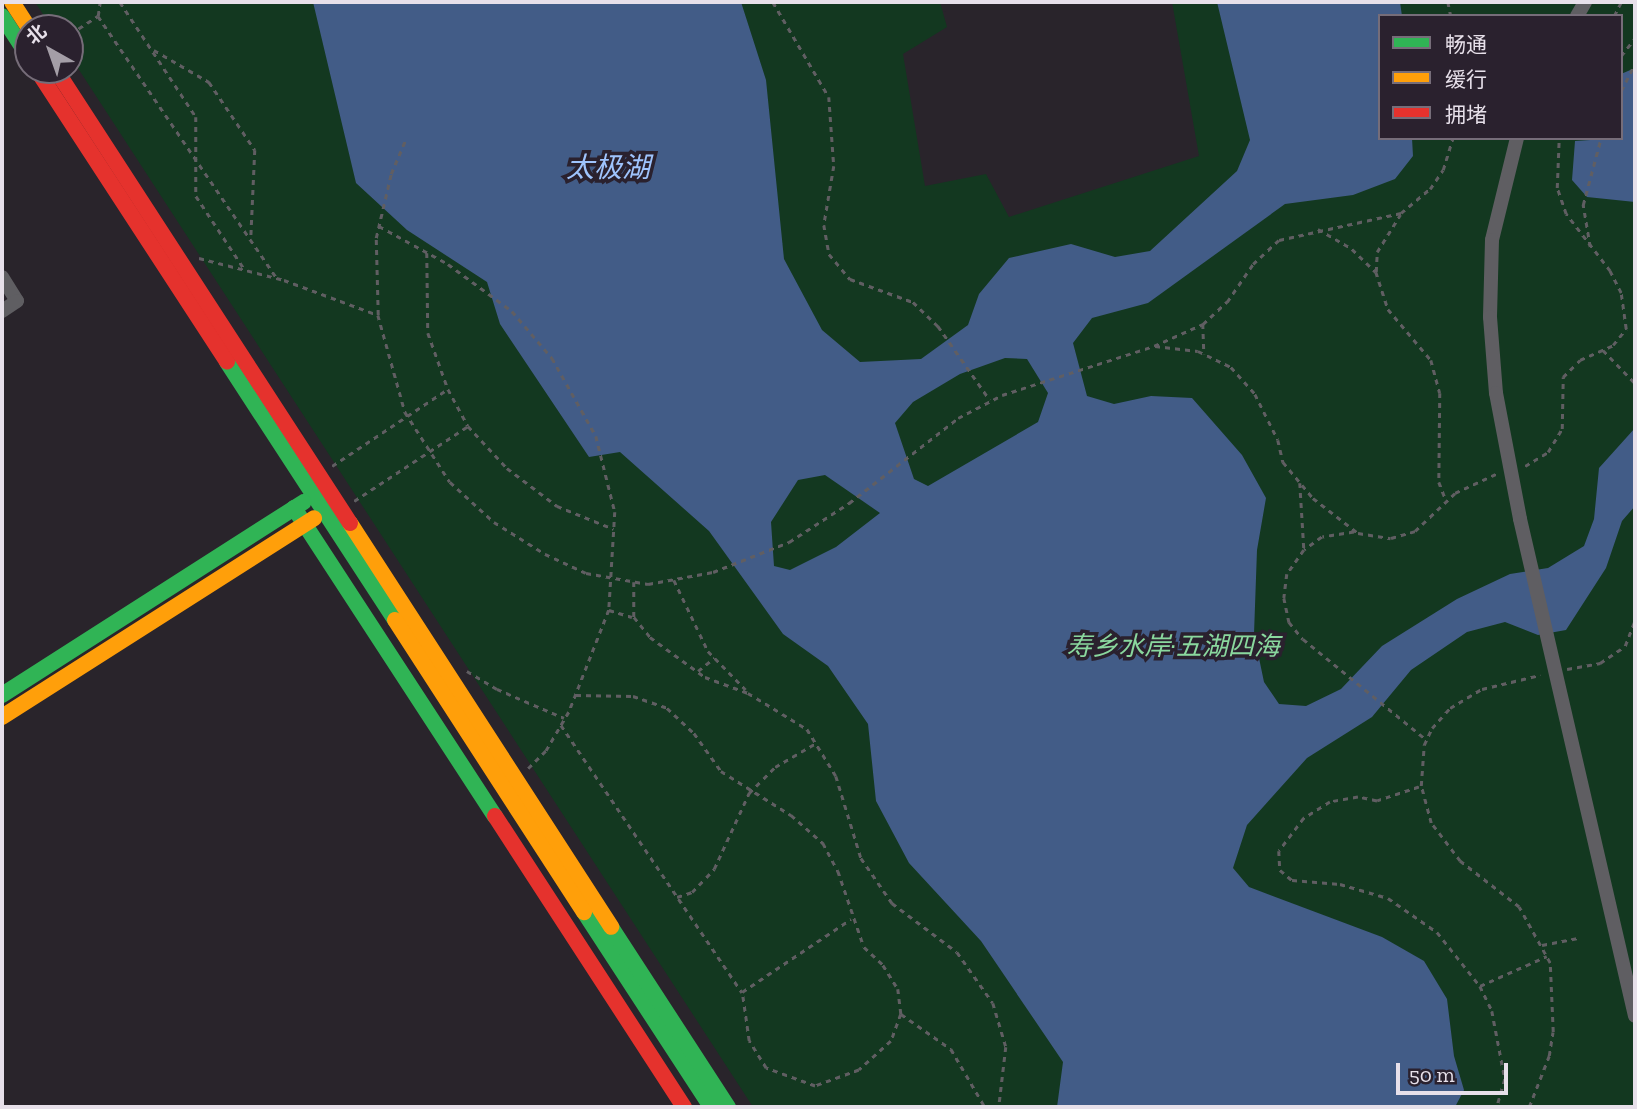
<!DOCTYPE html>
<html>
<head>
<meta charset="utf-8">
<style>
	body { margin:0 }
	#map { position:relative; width:1637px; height:1109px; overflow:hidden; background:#29242b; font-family:"Zilla Slab","Noto Sans SC",serif }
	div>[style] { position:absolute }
	.green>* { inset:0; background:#133820 }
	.water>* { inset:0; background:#425c87 }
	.path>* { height:2.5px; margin-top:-1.25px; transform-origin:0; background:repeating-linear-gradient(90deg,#605e62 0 5px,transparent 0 10px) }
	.street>* { height:14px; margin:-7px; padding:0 7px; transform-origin:7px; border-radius:7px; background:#5f5e62 }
	.fast>* { height:16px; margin:-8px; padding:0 8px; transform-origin:8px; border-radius:8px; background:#30b455 }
	.slow>* { height:16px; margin:-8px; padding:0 8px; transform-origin:8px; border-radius:8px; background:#ff9f0a }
	.jam>* { height:16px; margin:-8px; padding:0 8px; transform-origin:8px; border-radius:8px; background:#e5322d }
	span { translate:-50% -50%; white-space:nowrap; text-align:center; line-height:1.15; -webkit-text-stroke:7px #2a212e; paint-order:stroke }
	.park-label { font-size:26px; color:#8ad89e; font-style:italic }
	.water-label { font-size:28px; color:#9fc4fd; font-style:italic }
	.frame { position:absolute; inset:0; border:4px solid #e7e0ea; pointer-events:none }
	.legend { position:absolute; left:1378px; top:14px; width:245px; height:126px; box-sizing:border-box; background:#2a212e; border:2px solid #766d79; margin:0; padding:9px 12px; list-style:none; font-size:21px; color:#e7e0ea }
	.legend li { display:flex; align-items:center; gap:14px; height:35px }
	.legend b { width:35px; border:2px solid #766d79 }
	.north { position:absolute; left:14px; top:14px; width:70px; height:70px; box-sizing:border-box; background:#2a212e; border:2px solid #766d79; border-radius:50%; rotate:320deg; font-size:19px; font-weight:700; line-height:28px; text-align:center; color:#e7e0ea }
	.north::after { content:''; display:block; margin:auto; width:24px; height:32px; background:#a49ea7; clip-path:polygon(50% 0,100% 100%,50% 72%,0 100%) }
	.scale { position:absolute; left:1396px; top:1063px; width:112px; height:32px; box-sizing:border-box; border:4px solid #e7e0ea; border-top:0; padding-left:9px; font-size:21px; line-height:24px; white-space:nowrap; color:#e7e0ea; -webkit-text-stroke:5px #2a212e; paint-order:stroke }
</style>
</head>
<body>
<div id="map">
	<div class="green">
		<div style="clip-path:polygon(evenodd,35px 2px,940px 2px,947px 27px,903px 54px,925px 186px,986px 174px,1009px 217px,1199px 156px,1172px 2px,1635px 2px,1635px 1107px,753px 1107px,70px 56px,70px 28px,52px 28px,35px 2px,1380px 16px,1621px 16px,1621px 138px,1380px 138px,1380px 16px)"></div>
	</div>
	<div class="water">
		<div style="clip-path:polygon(evenodd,313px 2px,741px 2px,766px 80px,784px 259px,822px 330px,860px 362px,921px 359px,968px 325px,979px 294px,1009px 258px,1071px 244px,1115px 257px,1150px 251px,1237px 171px,1250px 140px,1217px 2px,1400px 2px,1402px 16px,1380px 16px,1380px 138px,1412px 138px,1413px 156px,1395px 179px,1353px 195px,1285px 204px,1148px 303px,1092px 318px,1073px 343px,1087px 396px,1114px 404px,1151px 396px,1192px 398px,1242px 455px,1266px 498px,1257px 550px,1254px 634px,1264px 682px,1279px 704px,1306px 706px,1341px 689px,1382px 646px,1457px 599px,1510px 574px,1548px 568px,1584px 546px,1594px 519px,1599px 468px,1635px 428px,1635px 506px,1622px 521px,1606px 568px,1566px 630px,1538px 635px,1505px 622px,1467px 632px,1411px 670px,1372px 717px,1307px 758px,1247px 825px,1233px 868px,1249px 887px,1382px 937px,1424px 961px,1447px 999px,1454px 1056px,1464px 1090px,1455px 1107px,1057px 1107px,1063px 1062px,981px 941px,909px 863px,876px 801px,868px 724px,828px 666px,783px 634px,709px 531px,620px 452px,589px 457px,500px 324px,487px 282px,407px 230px,356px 183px,313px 2px,1005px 358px,1027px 359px,1048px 393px,1038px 422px,928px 486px,914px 479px,895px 423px,913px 402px,960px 374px,1005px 358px,313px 2px,825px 475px,880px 513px,836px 547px,790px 570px,774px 566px,771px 522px,798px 480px,825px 475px)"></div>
		<div style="clip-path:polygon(1635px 68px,1635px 202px,1587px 197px,1572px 180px,1575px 141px,1621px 138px,1621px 74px)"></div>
	</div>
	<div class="path">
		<div style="left:120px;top:2px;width:138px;rotate:56.5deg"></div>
		<div style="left:196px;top:117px;width:79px;rotate:90deg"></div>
		<div style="left:196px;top:196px;width:89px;rotate:56.5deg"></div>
		<div style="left:773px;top:2px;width:110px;rotate:59.5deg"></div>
		<div style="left:829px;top:97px;width:69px;rotate:85.9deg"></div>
		<div style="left:834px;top:166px;width:60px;rotate:99.6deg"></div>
		<div style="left:824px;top:225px;width:29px;rotate:80deg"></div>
		<div style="left:829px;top:254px;width:33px;rotate:50deg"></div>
		<div style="left:850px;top:279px;width:67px;rotate:20.1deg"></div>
		<div style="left:913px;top:302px;width:35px;rotate:44deg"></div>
		<div style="left:938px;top:326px;width:90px;rotate:54.9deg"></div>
		<div style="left:1448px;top:2px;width:14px;rotate:78deg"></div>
		<div style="left:98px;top:16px;width:316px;rotate:55.7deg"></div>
		<div style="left:1614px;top:16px;width:16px;rotate:-63deg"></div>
		<div style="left:70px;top:34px;width:33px;rotate:-33deg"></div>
		<div style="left:98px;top:16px;width:14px;rotate:-82deg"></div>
		<div style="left:154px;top:50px;width:64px;rotate:30.2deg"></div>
		<div style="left:209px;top:82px;width:82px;rotate:55.9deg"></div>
		<div style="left:255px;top:150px;width:89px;rotate:92.6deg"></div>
		<div style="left:1621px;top:56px;width:23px;rotate:-52deg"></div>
		<div style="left:1621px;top:91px;width:30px;rotate:-63deg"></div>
		<div style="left:379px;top:226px;width:79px;rotate:28.8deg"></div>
		<div style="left:448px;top:264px;width:79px;rotate:36.3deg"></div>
		<div style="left:512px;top:311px;width:62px;rotate:49.6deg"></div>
		<div style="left:552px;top:358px;width:90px;rotate:60.6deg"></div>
		<div style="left:596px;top:436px;width:78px;rotate:76deg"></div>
		<div style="left:615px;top:512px;width:98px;rotate:93.5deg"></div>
		<div style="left:609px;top:610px;width:110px;rotate:111.4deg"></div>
		<div style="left:569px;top:712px;width:45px;rotate:120.5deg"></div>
		<div style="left:546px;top:751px;width:25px;rotate:135deg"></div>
		<div style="left:1318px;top:229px;width:39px;rotate:30deg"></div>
		<div style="left:1352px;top:249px;width:33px;rotate:44deg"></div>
		<div style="left:1376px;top:272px;width:20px;rotate:-87deg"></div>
		<div style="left:1377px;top:252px;width:44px;rotate:-58.1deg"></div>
		<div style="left:1590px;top:247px;width:43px;rotate:-99.5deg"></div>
		<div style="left:1583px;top:205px;width:69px;rotate:-75deg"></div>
		<div style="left:427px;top:253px;width:80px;rotate:89.3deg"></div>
		<div style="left:428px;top:333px;width:59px;rotate:70.3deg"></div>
		<div style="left:448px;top:389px;width:42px;rotate:61.6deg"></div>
		<div style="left:468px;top:426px;width:57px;rotate:47.1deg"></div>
		<div style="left:507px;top:468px;width:63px;rotate:37.2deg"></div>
		<div style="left:557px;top:506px;width:61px;rotate:22deg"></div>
		<div style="left:199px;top:258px;width:88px;rotate:14.5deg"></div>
		<div style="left:284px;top:280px;width:100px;rotate:20.4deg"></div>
		<div style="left:378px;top:315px;width:101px;rotate:74.4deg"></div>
		<div style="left:405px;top:412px;width:83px;rotate:57.3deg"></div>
		<div style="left:450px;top:482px;width:59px;rotate:42.3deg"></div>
		<div style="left:494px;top:522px;width:60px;rotate:32.1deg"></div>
		<div style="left:545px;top:554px;width:45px;rotate:24.9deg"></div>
		<div style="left:586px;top:573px;width:63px;rotate:10.1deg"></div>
		<div style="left:648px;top:584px;width:66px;rotate:-10.5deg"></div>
		<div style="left:713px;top:572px;width:82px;rotate:-21.5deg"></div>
		<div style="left:789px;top:542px;width:72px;rotate:-33deg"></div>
		<div style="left:849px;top:503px;width:138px;rotate:-37.9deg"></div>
		<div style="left:958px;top:418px;width:50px;rotate:-27.6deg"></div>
		<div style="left:1002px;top:395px;width:160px;rotate:-17.9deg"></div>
		<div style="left:1154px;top:346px;width:54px;rotate:-24.2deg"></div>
		<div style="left:1203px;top:324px;width:33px;rotate:-43deg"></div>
		<div style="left:1227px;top:302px;width:46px;rotate:-55.6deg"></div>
		<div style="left:1253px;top:264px;width:35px;rotate:-43deg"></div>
		<div style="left:1279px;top:240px;width:125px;rotate:-12.5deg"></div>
		<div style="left:1401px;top:213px;width:38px;rotate:-40deg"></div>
		<div style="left:1430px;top:189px;width:23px;rotate:-56deg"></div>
		<div style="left:1443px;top:170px;width:34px;rotate:-73deg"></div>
		<div style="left:1376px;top:272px;width:39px;rotate:72deg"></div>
		<div style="left:1388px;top:309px;width:67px;rotate:49.9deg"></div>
		<div style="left:1431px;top:360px;width:34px;rotate:75deg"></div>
		<div style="left:1440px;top:393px;width:89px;rotate:90.6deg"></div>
		<div style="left:1439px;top:482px;width:22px;rotate:69deg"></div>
		<div style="left:378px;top:315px;width:77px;rotate:-91.5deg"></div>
		<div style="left:376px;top:238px;width:66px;rotate:-76.8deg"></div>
		<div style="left:391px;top:174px;width:36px;rotate:-67deg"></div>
		<div style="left:1203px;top:324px;width:30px;rotate:88deg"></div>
		<div style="left:1155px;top:346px;width:43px;rotate:6.6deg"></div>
		<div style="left:1198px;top:351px;width:37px;rotate:26deg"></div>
		<div style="left:1231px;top:367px;width:36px;rotate:48deg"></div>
		<div style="left:1255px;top:394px;width:51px;rotate:63.4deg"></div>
		<div style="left:1278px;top:440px;width:23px;rotate:77deg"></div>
		<div style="left:1283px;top:462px;width:47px;rotate:50.2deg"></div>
		<div style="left:1313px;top:498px;width:57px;rotate:37.9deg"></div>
		<div style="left:1358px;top:533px;width:33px;rotate:9deg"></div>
		<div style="left:1391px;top:538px;width:25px;rotate:-16deg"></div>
		<div style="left:1415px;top:531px;width:55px;rotate:-43.5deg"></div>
		<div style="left:1455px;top:493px;width:47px;rotate:-24.9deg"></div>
		<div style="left:1603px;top:350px;width:46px;rotate:45.9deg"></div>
		<div style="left:332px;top:466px;width:139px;rotate:-33.6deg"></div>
		<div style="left:1525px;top:466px;width:27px;rotate:-31deg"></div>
		<div style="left:1548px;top:452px;width:27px;rotate:-59deg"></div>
		<div style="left:1562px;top:429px;width:52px;rotate:-88.9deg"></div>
		<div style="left:1563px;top:377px;width:24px;rotate:-45deg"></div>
		<div style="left:1580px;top:360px;width:36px;rotate:-24deg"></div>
		<div style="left:1613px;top:345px;width:21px;rotate:-51deg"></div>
		<div style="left:1626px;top:329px;width:36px;rotate:-98deg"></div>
		<div style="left:1621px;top:293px;width:25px;rotate:-117deg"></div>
		<div style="left:1610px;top:271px;width:72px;rotate:-127.7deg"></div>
		<div style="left:1566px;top:214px;width:28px;rotate:-109deg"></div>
		<div style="left:1557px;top:188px;width:50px;rotate:-87.7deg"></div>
		<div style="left:1300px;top:483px;width:66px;rotate:86.5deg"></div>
		<div style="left:354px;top:501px;width:136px;rotate:-33.3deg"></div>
		<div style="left:1354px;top:532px;width:32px;rotate:171deg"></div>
		<div style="left:1322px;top:537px;width:22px;rotate:144deg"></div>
		<div style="left:1304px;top:550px;width:29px;rotate:125deg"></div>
		<div style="left:1287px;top:574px;width:24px;rotate:97deg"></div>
		<div style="left:1284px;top:598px;width:25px;rotate:78deg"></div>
		<div style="left:1289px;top:622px;width:22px;rotate:51deg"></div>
		<div style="left:1303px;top:639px;width:160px;rotate:39.2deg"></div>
		<div style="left:674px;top:580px;width:79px;rotate:64.4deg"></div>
		<div style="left:708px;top:651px;width:54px;rotate:45.7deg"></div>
		<div style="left:634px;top:582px;width:35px;rotate:90deg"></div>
		<div style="left:634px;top:617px;width:26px;rotate:51deg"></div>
		<div style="left:650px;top:637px;width:68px;rotate:36deg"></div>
		<div style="left:705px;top:677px;width:46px;rotate:20.4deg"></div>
		<div style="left:748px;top:693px;width:69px;rotate:31.4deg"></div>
		<div style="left:807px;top:729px;width:55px;rotate:58.3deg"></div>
		<div style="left:836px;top:776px;width:86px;rotate:73deg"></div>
		<div style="left:861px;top:858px;width:55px;rotate:55.4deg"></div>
		<div style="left:892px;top:903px;width:81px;rotate:37deg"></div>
		<div style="left:957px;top:952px;width:62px;rotate:54.8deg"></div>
		<div style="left:993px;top:1003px;width:46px;rotate:73.5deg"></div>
		<div style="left:1006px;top:1047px;width:60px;rotate:96.7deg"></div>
		<div style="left:609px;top:610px;width:24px;rotate:17deg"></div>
		<div style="left:1567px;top:669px;width:34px;rotate:-10deg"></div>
		<div style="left:1600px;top:663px;width:30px;rotate:-34deg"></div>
		<div style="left:1625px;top:646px;width:28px;rotate:-69deg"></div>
		<div style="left:467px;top:671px;width:35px;rotate:31deg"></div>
		<div style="left:497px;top:689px;width:73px;rotate:23.4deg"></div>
		<div style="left:698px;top:671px;width:21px;rotate:-39deg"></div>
		<div style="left:576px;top:695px;width:57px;rotate:1deg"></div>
		<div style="left:633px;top:696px;width:36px;rotate:19deg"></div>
		<div style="left:667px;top:708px;width:37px;rotate:43deg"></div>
		<div style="left:694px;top:733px;width:47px;rotate:54.6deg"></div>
		<div style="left:721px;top:771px;width:83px;rotate:32.2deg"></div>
		<div style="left:791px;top:815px;width:43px;rotate:41.2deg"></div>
		<div style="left:823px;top:843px;width:32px;rotate:62deg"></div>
		<div style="left:838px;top:871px;width:80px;rotate:71.1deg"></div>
		<div style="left:864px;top:947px;width:26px;rotate:43deg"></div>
		<div style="left:883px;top:965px;width:28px;rotate:58deg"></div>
		<div style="left:898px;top:989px;width:25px;rotate:83deg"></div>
		<div style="left:901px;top:1014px;width:29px;rotate:110deg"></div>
		<div style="left:891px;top:1041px;width:43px;rotate:137.8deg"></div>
		<div style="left:859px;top:1070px;width:47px;rotate:160deg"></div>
		<div style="left:815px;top:1086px;width:52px;rotate:-159.8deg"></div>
		<div style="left:766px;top:1068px;width:32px;rotate:-122deg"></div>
		<div style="left:749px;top:1041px;width:49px;rotate:-98.1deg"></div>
		<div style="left:561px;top:725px;width:323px;rotate:55.9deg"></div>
		<div style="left:742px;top:992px;width:131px;rotate:-33.8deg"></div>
		<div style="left:1419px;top:787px;width:44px;rotate:161.6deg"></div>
		<div style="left:1377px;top:801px;width:19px;rotate:-168deg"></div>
		<div style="left:1358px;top:797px;width:28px;rotate:170deg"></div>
		<div style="left:1330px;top:802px;width:31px;rotate:148deg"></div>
		<div style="left:1304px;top:818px;width:41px;rotate:127.1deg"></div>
		<div style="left:1279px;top:851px;width:19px;rotate:87deg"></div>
		<div style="left:1280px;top:870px;width:16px;rotate:40deg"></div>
		<div style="left:1292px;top:880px;width:48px;rotate:4.8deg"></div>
		<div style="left:1340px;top:884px;width:50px;rotate:16.3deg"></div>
		<div style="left:1388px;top:898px;width:60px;rotate:34.8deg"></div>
		<div style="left:1437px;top:932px;width:69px;rotate:51.5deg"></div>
		<div style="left:1480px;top:986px;width:28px;rotate:64deg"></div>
		<div style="left:1492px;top:1011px;width:69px;rotate:79.2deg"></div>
		<div style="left:1505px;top:1079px;width:29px;rotate:106deg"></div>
		<div style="left:677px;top:897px;width:16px;rotate:-18deg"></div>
		<div style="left:692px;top:892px;width:32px;rotate:-46deg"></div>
		<div style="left:714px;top:869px;width:84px;rotate:-65.3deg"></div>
		<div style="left:749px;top:793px;width:37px;rotate:-45deg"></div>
		<div style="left:775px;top:767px;width:48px;rotate:-30.3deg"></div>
		<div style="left:1542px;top:945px;width:38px;rotate:-11deg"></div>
		<div style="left:1480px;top:986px;width:73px;rotate:-24.1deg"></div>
		<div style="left:901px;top:1014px;width:61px;rotate:35deg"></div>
		<div style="left:951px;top:1049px;width:67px;rotate:59.6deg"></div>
		<div style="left:1529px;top:1107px;width:55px;rotate:-68.6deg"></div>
		<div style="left:1549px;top:1056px;width:24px;rotate:-81deg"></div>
		<div style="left:1553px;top:1032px;width:69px;rotate:-92.5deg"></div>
		<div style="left:1550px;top:963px;width:64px;rotate:-119deg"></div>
		<div style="left:1519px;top:907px;width:75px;rotate:-142.1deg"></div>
		<div style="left:1460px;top:861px;width:48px;rotate:-127.3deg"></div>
		<div style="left:1431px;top:823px;width:38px;rotate:-105deg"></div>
		<div style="left:1421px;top:786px;width:41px;rotate:-85.8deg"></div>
		<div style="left:1424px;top:745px;width:19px;rotate:-65deg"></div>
		<div style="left:1432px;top:728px;width:27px;rotate:-48deg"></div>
		<div style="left:1450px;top:708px;width:37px;rotate:-31deg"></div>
		<div style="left:1482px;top:689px;width:60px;rotate:-13.6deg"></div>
	</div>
	<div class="street">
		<div style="left:1577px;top:16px;width:16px;rotate:-60deg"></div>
		<div style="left:1517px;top:138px;width:105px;rotate:103.8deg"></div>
		<div style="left:1492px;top:240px;width:77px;rotate:91.5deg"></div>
		<div style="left:1490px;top:317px;width:76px;rotate:85.5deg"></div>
		<div style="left:1496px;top:393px;width:128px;rotate:79.2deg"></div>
		<div style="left:1520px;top:519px;width:510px;rotate:76.97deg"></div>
		<div style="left:2px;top:277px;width:28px;rotate:58deg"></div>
		<div style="left:17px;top:301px;width:18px;rotate:146deg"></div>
	</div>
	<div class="fast">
		<div style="left:2px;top:16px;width:48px;rotate:57deg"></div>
		<div style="left:227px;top:362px;width:308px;rotate:56.9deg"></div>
		<div style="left:294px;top:508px;width:368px;rotate:56.9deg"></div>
		<div style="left:2px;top:695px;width:358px;rotate:-32.6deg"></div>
		<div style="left:584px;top:912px;width:233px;rotate:56.9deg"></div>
		<div style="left:611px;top:927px;width:215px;rotate:57deg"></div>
	</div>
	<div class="slow">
		<div style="left:12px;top:2px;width:31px;rotate:57deg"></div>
		<div style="left:350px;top:523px;width:481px;rotate:57.1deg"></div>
		<div style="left:395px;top:620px;width:348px;rotate:57.1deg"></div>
		<div style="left:2px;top:717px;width:370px;rotate:-32.5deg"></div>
	</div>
	<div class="jam">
		<div style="left:37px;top:70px;width:348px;rotate:56.9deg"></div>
		<div style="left:56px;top:70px;width:540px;rotate:57.02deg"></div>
		<div style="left:495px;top:816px;width:347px;rotate:57deg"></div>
	</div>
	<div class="park-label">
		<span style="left:1173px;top:647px">寿乡水岸·五湖四海</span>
	</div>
	<div class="water-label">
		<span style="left:608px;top:168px">太极湖</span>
	</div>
	<div class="frame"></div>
	<ul class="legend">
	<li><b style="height:9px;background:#30b455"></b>畅通</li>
	<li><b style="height:9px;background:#ff9f0a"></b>缓行</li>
	<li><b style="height:9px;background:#e5322d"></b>拥堵</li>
	</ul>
	<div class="north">北</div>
	<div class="scale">50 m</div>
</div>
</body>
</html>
